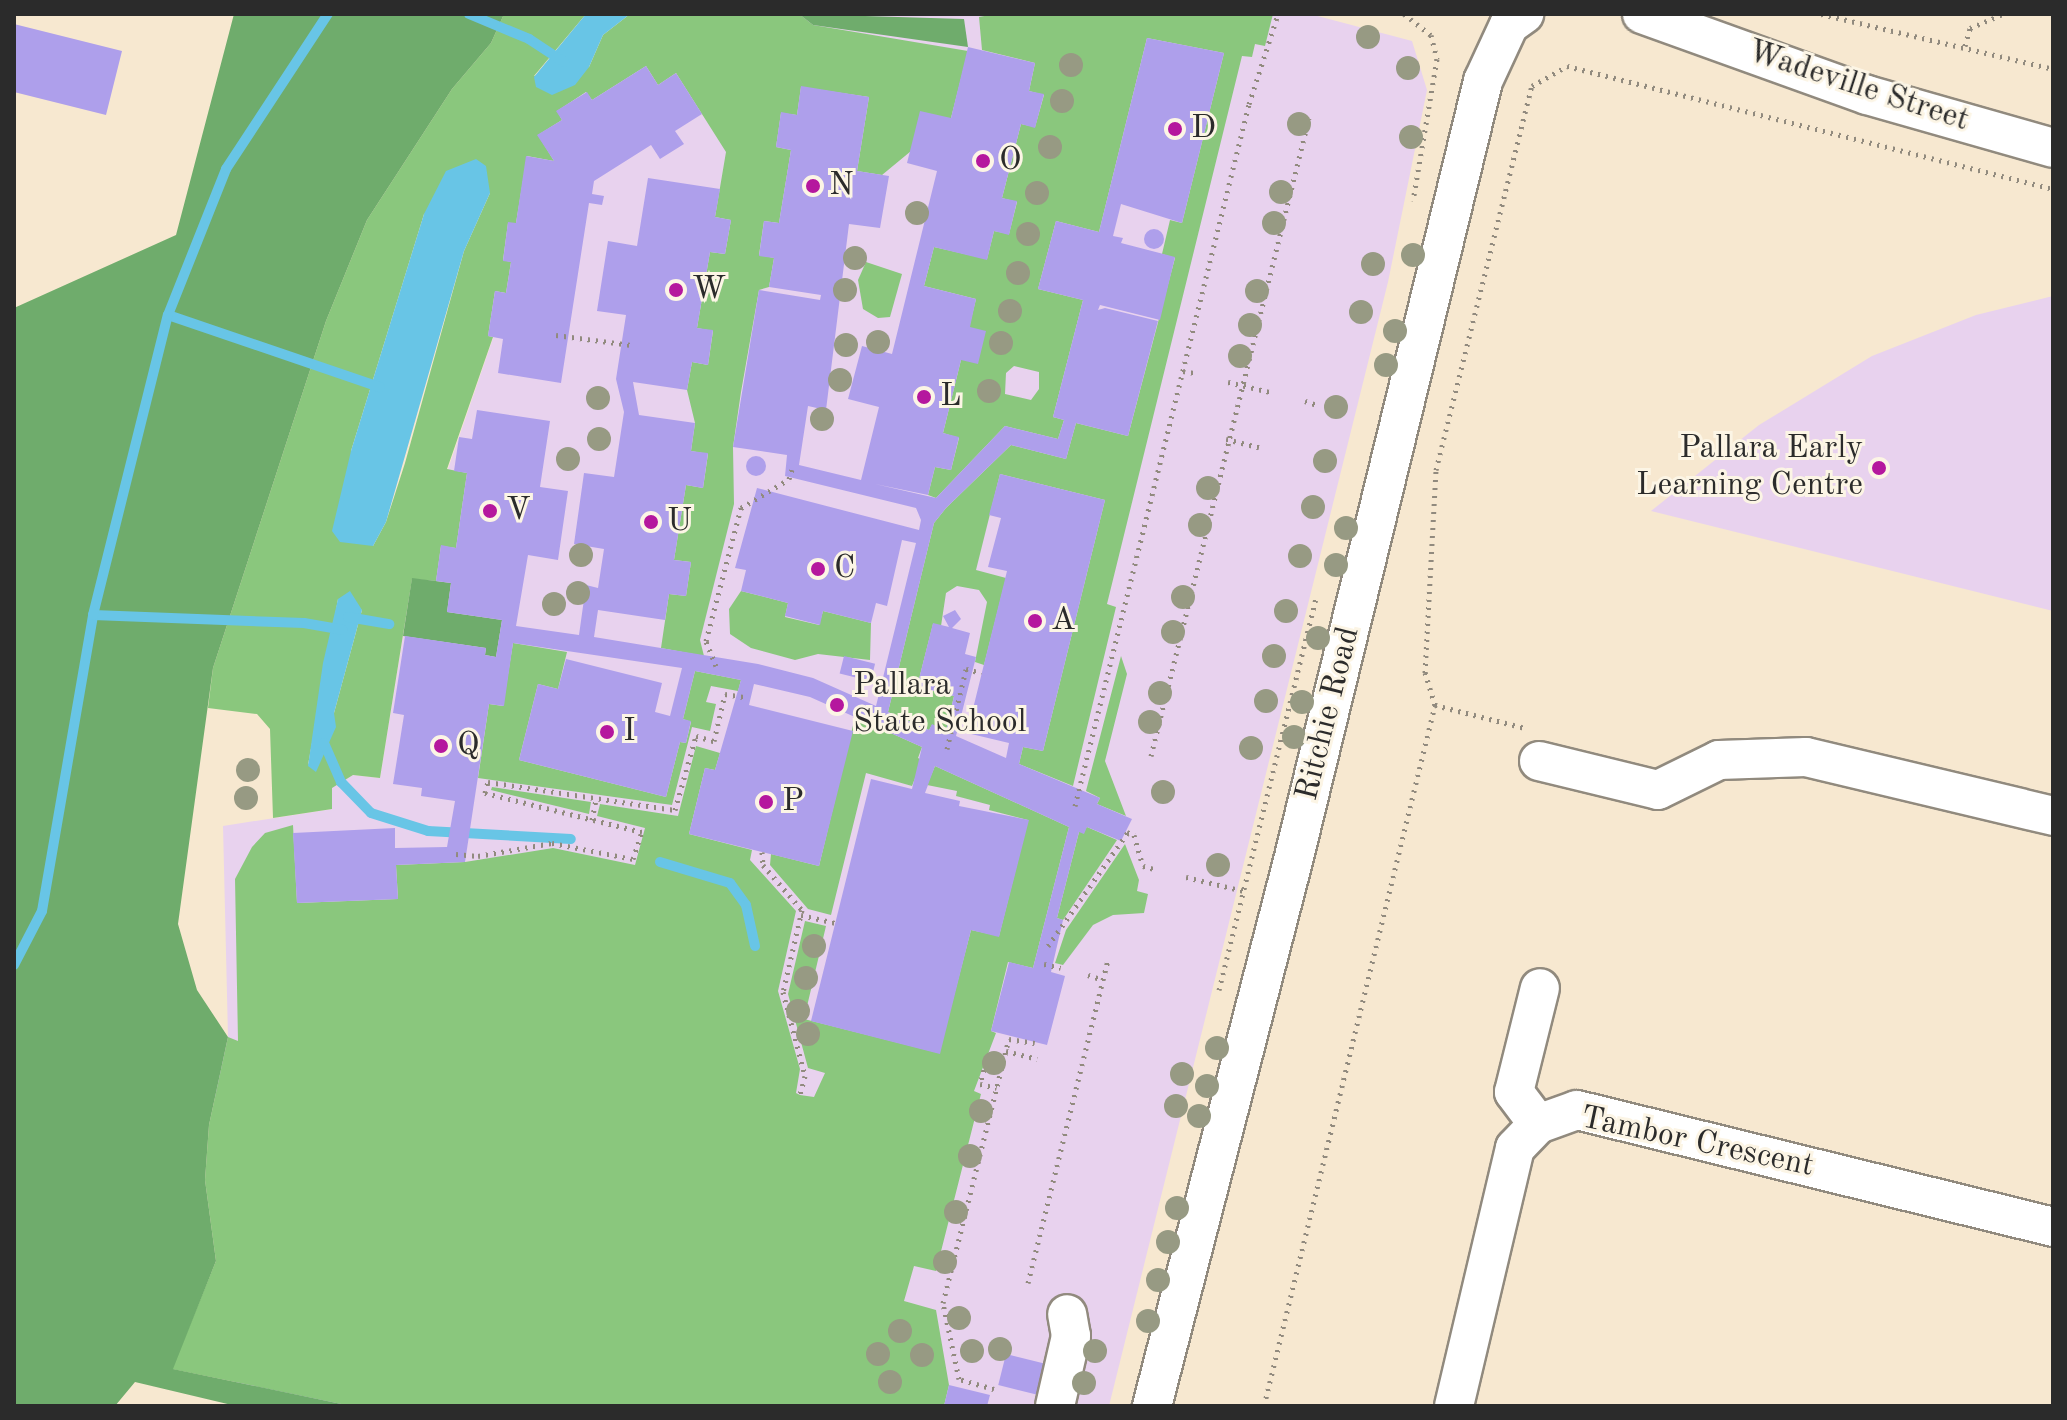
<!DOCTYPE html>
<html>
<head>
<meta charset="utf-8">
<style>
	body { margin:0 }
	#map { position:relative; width:2067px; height:1420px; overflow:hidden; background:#f7e8d0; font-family:"Old Standard TT",serif }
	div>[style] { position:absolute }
	.built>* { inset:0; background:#e8d2ee }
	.green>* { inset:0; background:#8ac77d }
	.forest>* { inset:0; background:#6fac6c }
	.water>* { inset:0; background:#68c5e6 }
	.stream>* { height:10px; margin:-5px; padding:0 5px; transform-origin:5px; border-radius:5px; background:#68c5e6 }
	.building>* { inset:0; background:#ae9feb; transform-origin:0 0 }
	.round { border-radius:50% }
	.path>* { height:5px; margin-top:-2.5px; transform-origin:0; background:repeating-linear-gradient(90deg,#918a7e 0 2px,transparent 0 8px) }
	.roads { filter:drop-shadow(2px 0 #918a7e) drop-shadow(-2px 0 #918a7e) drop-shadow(0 2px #918a7e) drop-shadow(0 -2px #918a7e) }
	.minor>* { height:38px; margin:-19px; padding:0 19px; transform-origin:19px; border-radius:19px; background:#fff }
	.trees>* { width:24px; height:24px; margin:-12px; border-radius:50%; background:#979a83 }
	.dots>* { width:22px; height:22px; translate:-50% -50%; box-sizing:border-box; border:4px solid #fcf5e5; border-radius:50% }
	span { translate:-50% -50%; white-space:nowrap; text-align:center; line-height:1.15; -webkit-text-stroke:6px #fcf5e5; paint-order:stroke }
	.street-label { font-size:32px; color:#2b2b2b }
	.poi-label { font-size:32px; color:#2b2b2b }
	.left { translate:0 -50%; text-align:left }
	.right { translate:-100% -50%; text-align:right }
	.frame { position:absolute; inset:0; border:16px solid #2b2b2b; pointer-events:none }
</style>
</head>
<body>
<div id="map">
	<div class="built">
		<div style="clip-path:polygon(730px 14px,1310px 14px,1412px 41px,1427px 90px,1388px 282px,1109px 1406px,236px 1406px,215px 1095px,228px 1037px,223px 826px,332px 809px,332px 787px,353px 775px,380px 778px,414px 568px,493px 338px,473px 330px,511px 158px,553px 99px,646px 61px,679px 78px)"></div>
		<div style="clip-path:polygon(2053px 296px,2053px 611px,1651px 511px,1759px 425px,1872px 356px,1976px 315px)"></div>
	</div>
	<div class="green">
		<div style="clip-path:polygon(evenodd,504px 14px,586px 14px,534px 76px,589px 67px,603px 35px,630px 14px,799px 14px,813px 25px,968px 51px,951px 118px,882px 175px,857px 171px,869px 97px,801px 87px,797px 115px,781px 113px,776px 147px,791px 150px,779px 223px,764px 221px,759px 255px,774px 258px,769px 287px,759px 290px,741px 392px,733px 447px,734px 504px,700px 640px,704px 656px,661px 648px,669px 594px,686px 596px,691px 562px,674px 560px,686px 485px,703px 488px,708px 454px,691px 451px,695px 423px,687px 390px,692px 362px,708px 365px,713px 331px,697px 328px,710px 252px,725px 254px,731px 220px,715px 217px,726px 152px,676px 73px,658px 85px,646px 66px,592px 100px,586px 92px,557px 111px,562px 120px,538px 135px,554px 161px,527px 156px,516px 223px,508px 223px,503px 260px,511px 262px,506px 293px,495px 291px,488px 336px,493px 337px,447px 469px,467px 473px,456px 548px,441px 546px,436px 581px,412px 579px,380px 778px,353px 775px,332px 788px,332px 809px,273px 818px,270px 729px,257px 714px,208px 708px,213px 668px,326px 321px,367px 220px,452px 89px,491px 43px,504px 14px,490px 193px,464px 251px,405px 463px,386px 522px,373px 546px,351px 451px,424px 214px,490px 193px,504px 14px,338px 599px,362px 610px,334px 713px,308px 765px,338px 599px)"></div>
		<div style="clip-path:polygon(evenodd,995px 14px,1273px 14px,1265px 46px,1255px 44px,1252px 57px,1242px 56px,1107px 604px,1116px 607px,1073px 786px,1019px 764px,1023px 747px,1043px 751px,1105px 500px,1000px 474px,976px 570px,1006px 578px,984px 665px,975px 662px,987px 602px,979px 590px,957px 586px,946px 593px,941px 626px,933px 624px,917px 687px,954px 696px,946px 731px,932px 725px,929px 730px,888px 712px,934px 523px,946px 508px,1011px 445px,1066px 459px,1076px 423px,1128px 436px,1175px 258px,1162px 254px,1170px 220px,1182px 223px,1224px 53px,1147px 38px,1099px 232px,1056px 221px,1038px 289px,1083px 300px,1053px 417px,1064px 420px,1058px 439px,1005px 426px,936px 498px,928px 495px,935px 467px,951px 470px,959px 438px,943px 433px,976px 299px,924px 286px,934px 247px,987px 259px,994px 231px,1009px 234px,1017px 202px,1002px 198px,1021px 124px,1035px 127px,1044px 95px,1029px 91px,1035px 63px,982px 50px,979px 17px,995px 14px,1014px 366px,1039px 372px,1039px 389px,1031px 400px,1005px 394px,1006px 373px,1014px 366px)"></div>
		<div style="clip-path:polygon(866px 262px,902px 274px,890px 317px,878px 318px,863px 309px,858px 280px)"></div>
		<div style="clip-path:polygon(741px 591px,788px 603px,785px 617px,819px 625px,823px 611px,871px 623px,870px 660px,818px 654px,795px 660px,751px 648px,730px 634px,729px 609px)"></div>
		<div style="clip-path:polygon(513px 643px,567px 652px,558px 689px,538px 684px,519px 760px,666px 797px,680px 742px,686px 743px,691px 722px,683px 719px,695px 671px,741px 680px,738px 691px,711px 686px,706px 702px,716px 704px,710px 731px,692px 727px,672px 805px,478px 778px,489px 704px,503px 706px)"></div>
		<div style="clip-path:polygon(1121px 656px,1127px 674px,1105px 761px,1126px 816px,1097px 804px,1100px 798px,1086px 791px)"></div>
		<div style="clip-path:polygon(855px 717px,922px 747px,918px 758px,922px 760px,912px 786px,866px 773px,831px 915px,808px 909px,770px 865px,771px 854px,819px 866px)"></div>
		<div style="clip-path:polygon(696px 746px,720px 753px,715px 770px,705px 768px,689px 834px,752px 850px,750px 860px,796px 911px,778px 991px,800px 1069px,796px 1093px,800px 1095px,814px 1097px,825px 1073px,808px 1068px,788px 994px,805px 921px,826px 926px,804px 1019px,939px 1053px,971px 930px,999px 936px,1028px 820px,989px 810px,990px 805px,956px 796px,957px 791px,927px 785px,935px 766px,1069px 827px,1033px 968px,1008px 962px,991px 1031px,996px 1033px,974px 1091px,981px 1094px,936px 1271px,914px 1266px,904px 1301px,936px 1310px,949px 1385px,944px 1406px,351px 1406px,172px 1369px,216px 1261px,205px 1180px,209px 1125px,228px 1037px,238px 1041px,235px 879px,252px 847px,265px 833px,293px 825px,297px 903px,398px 899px,396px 865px,465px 862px,553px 848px,635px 865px,645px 828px,597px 816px,600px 804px,678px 816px)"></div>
		<div style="clip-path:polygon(492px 787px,591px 802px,589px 814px,491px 790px)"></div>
		<div style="clip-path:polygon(1087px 827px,1117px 840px,1063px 920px,1057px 918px,1079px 832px)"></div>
		<div style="clip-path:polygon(1125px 844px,1139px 880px,1137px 891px,1148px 894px,1144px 913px,1113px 915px,1093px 925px,1063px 965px,1055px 963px,1066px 930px)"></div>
	</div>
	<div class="forest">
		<div style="clip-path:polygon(234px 14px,504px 14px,491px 43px,452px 89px,367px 220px,326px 321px,213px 668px,178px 924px,197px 990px,228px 1037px,209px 1125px,205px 1180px,216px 1261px,173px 1369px,351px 1406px,236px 1406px,135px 1382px,115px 1406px,14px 1406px,14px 308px,176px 235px)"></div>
		<div style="clip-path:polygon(799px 14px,964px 19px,968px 47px,813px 25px)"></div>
		<div style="clip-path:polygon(412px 578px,451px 583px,447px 612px,502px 620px,496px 657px,485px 655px,486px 648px,403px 636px)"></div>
	</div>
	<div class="water">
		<div style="clip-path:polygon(586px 14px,630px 14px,603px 35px,589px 67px,575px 85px,552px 95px,536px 87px,534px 77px)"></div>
		<div style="clip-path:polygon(476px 159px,486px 166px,490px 193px,464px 251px,386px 522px,373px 546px,340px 542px,332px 531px,351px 451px,424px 214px,446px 171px)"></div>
		<div style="clip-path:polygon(350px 591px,362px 610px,334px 713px,336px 727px,316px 772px,308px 766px,323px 663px,338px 599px)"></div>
	</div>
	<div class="stream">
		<div style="left:469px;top:14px;width:65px;rotate:22.6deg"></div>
		<div style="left:529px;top:39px;width:42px;rotate:33.3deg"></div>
		<div style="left:168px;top:315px;width:224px;rotate:18.8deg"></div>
		<div style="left:93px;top:615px;width:211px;rotate:2.2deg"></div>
		<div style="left:304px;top:623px;width:39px;rotate:10deg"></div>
		<div style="left:348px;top:617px;width:42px;rotate:9.7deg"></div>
		<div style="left:324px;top:743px;width:43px;rotate:66.4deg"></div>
		<div style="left:341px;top:782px;width:43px;rotate:45.9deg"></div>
		<div style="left:371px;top:813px;width:60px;rotate:17.5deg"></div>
		<div style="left:428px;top:831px;width:143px;rotate:3.2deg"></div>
		<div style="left:660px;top:862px;width:73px;rotate:16.7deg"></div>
		<div style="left:730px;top:883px;width:27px;rotate:54deg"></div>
		<div style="left:746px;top:905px;width:42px;rotate:77.6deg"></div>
		<div style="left:14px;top:965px;width:61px;rotate:-62.6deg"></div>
		<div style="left:42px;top:911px;width:300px;rotate:-80.2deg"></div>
		<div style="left:93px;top:615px;width:309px;rotate:-76deg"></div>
		<div style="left:168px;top:315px;width:157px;rotate:-68.3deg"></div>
		<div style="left:226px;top:169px;width:186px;rotate:-56.7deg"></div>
	</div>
	<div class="building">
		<div style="clip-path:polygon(14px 24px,122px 51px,106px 115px,14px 92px)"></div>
		<div style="clip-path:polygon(1147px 38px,1224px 53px,1182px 223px,1121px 204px,1113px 236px,1123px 238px,1121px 243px,1175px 257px,1160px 320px,1100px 305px,1098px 310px,1105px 308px,1158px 321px,1128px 436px,1076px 423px,1066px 459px,1011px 445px,946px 508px,934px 523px,888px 712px,929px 730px,932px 724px,946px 731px,954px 696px,917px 687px,933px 623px,949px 627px,943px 616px,955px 610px,961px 619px,952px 628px,970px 633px,965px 654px,976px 657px,956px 736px,1006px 758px,1009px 743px,967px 733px,1007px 571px,988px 567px,1001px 518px,989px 515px,1000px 474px,1105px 500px,1043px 751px,1023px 747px,1019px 764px,1100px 798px,1097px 804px,1132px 819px,1121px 841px,1087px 827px,1084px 834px,1079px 832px,1057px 918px,1063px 920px,1051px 972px,1065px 976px,1047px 1045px,991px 1031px,1009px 962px,1033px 968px,1069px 827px,935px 766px,925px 793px,960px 801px,959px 806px,1029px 820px,999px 937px,971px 930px,940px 1054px,811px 1021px,871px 779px,912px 789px,922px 747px,810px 697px,754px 684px,749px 705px,853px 731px,819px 866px,689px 834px,705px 768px,715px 770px,741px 680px,695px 671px,683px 719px,691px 721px,686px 743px,680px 742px,666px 797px,519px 760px,538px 684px,558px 689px,566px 659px,662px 683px,655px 712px,670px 716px,682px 668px,513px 643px,504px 706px,489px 704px,465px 862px,396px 865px,398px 899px,297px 903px,293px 833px,395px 828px,395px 848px,447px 847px,455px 801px,421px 796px,422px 788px,393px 784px,404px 715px,393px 713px,405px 636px,486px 648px,485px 655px,496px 657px,502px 620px,447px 612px,451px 583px,436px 581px,441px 545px,456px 548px,467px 473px,454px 471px,459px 437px,472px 439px,477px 410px,550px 421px,540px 487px,568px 491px,558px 560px,528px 555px,516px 626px,579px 635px,586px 585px,598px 588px,604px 549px,574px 544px,584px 473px,614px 477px,624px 412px,616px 379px,626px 315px,597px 311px,608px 241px,637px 246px,648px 178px,720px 189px,715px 217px,731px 220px,725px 254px,710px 252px,697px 328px,713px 330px,708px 365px,692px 362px,687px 390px,633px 382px,639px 415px,695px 423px,691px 451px,708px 453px,703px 488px,686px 485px,674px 560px,691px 562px,686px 596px,669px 594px,665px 620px,598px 610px,594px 637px,758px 664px,813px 678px,876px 706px,916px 543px,902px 540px,887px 606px,876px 603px,871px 623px,823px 611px,820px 625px,785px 616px,788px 603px,741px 591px,746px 570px,735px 568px,757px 488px,919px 530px,921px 520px,916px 508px,785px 476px,787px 455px,733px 447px,759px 290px,820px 300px,821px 295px,769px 287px,774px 258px,759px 256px,764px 221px,779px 223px,791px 150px,776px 147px,781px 112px,797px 115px,801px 86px,869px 97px,857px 171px,889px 176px,880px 228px,849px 224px,826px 410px,808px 406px,799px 465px,861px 480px,879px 407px,848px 399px,862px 346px,892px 354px,937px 171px,907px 163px,920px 111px,951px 118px,968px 47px,1035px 63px,1029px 91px,1044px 94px,1035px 128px,1021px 124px,1002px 198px,1017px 201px,1009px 235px,994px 231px,987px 260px,934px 247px,924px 286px,976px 299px,970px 327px,986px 331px,978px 364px,961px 360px,943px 433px,959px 437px,951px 470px,935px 467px,928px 495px,875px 484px,936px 498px,1005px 426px,1058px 439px,1064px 420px,1053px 417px,1083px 300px,1038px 289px,1056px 221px,1099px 232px)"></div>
		<div style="clip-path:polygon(646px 66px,658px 85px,676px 73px,702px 114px,675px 131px,684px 144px,660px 159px,651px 145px,594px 181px,592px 194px,604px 196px,602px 205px,589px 203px,561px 383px,498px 373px,503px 339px,488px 336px,495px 291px,506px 293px,511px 262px,503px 261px,508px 222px,516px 223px,526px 156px,554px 161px,537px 135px,562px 120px,556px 111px,587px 92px,592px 100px)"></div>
		<div class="round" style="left:1144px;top:229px;width:20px;height:20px"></div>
		<div class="round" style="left:746px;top:456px;width:20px;height:20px"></div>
		<div style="left:844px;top:656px;width:32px;height:18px;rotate:14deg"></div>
		<div style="left:1006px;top:1354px;width:54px;height:32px;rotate:14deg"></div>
		<div style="clip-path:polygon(949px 1385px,990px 1395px,987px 1406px,944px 1406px)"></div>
	</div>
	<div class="path">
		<div style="left:1404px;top:14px;width:34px;rotate:38deg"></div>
		<div style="left:1431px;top:35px;width:25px;rotate:76deg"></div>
		<div style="left:1437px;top:59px;width:144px;rotate:99.6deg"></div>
		<div style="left:1821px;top:14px;width:238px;rotate:13.3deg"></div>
		<div style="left:1965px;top:46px;width:19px;rotate:-74deg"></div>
		<div style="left:1970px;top:28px;width:36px;rotate:-23deg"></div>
		<div style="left:556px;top:335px;width:76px;rotate:7.6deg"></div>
		<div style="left:1183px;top:371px;width:11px;rotate:10deg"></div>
		<div style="left:1228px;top:382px;width:47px;rotate:13.4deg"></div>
		<div style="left:1305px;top:401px;width:13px;rotate:18deg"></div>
		<div style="left:1226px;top:439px;width:34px;rotate:14deg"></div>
		<div style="left:716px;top:666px;width:27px;rotate:-112deg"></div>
		<div style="left:706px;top:641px;width:138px;rotate:-75.3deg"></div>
		<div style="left:741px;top:508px;width:56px;rotate:-31.1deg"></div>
		<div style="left:789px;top:479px;width:10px;rotate:-73deg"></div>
		<div style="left:1435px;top:705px;width:93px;rotate:14.3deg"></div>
		<div style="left:947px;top:749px;width:82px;rotate:-76.6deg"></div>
		<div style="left:966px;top:669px;width:16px;rotate:14deg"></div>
		<div style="left:1151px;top:756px;width:657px;rotate:-76.09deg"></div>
		<div style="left:1075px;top:806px;width:723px;rotate:-76.08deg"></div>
		<div style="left:1249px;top:104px;width:95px;rotate:-72.1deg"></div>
		<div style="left:592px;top:820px;width:21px;rotate:-79deg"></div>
		<div style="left:1127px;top:832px;width:8px;rotate:23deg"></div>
		<div style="left:1134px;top:835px;width:32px;rotate:74deg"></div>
		<div style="left:1143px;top:866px;width:11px;rotate:15deg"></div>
		<div style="left:762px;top:852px;width:13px;rotate:86deg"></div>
		<div style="left:763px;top:865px;width:60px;rotate:49.1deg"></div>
		<div style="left:802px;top:910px;width:84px;rotate:103deg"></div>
		<div style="left:783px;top:992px;width:87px;rotate:75.3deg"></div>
		<div style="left:805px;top:1076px;width:20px;rotate:105deg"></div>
		<div style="left:456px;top:854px;width:22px;rotate:5deg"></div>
		<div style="left:478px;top:856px;width:75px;rotate:-10deg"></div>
		<div style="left:552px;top:843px;width:83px;rotate:11.2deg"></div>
		<div style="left:633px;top:859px;width:28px;rotate:-72deg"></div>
		<div style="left:642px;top:832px;width:162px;rotate:-166deg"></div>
		<div style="left:485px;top:793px;width:11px;rotate:-75deg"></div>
		<div style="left:488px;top:782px;width:189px;rotate:8.5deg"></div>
		<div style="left:675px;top:810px;width:77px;rotate:-74.2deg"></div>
		<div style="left:696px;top:736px;width:19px;rotate:16deg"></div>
		<div style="left:714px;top:741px;width:48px;rotate:-76.8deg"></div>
		<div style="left:725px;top:694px;width:19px;rotate:9deg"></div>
		<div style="left:1186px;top:877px;width:60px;rotate:13.6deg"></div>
		<div style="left:801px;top:915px;width:36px;rotate:13deg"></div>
		<div style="left:1048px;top:946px;width:139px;rotate:-54.9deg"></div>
		<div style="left:1044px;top:964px;width:17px;rotate:13deg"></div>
		<div style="left:1088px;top:975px;width:16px;rotate:18deg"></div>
		<div style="left:1219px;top:990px;width:403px;rotate:-76.1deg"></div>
		<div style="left:1006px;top:1051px;width:32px;rotate:14deg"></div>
		<div style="left:986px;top:1062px;width:23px;rotate:105deg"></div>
		<div style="left:980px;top:1084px;width:17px;rotate:13deg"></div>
		<div style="left:1028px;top:1283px;width:334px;rotate:-76.1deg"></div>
		<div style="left:994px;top:1389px;width:36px;rotate:-164deg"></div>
		<div style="left:959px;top:1379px;width:78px;rotate:-101.9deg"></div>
		<div style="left:943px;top:1303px;width:272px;rotate:-76deg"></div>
		<div style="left:1009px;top:1039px;width:26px;rotate:9deg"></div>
		<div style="left:1264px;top:1406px;width:722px;rotate:-76.29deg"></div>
		<div style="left:1435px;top:705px;width:34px;rotate:-107deg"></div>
		<div style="left:1425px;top:673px;width:203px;rotate:-86.9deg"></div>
		<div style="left:1436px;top:470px;width:396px;rotate:-76deg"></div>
		<div style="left:1532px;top:86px;width:40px;rotate:-29.7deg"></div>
		<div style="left:1567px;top:66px;width:501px;rotate:14.2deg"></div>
	</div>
	<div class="roads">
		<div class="minor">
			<div style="left:1642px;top:14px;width:239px;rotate:19.8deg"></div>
			<div style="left:1867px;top:95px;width:193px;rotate:15.9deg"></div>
			<div style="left:1539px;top:761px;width:122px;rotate:13.7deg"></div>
			<div style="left:1658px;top:790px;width:68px;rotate:-26.2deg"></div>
			<div style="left:1719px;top:760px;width:87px;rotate:-2deg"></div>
			<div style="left:1806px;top:757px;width:254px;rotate:13.4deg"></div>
			<div style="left:1538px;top:1124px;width:40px;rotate:-127deg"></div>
			<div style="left:1514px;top:1092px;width:107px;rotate:-76deg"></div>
			<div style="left:1055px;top:1406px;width:72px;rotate:-77.1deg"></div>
			<div style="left:1071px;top:1336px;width:22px;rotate:-100deg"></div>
			<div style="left:1152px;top:1406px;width:567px;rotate:-75.5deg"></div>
			<div style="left:1294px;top:857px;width:799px;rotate:-76.31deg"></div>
			<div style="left:1483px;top:81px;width:62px;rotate:-65.1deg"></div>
			<div style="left:1509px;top:25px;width:19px;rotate:-36deg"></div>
			<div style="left:1454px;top:1406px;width:265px;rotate:-76.7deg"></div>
			<div style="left:1515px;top:1148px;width:33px;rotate:-46deg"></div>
			<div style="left:1538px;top:1124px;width:41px;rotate:-19.7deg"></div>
			<div style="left:1577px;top:1110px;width:490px;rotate:13.8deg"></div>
		</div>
	</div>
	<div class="trees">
		<div style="left:1368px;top:37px"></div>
		<div style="left:1071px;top:65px"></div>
		<div style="left:1408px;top:68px"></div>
		<div style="left:1062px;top:101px"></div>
		<div style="left:1299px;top:124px"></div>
		<div style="left:1411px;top:137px"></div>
		<div style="left:1050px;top:147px"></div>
		<div style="left:1281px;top:192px"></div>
		<div style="left:1037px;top:193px"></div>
		<div style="left:917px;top:213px"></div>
		<div style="left:1274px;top:223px"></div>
		<div style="left:1028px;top:234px"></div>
		<div style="left:1413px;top:255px"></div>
		<div style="left:855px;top:258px"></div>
		<div style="left:1373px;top:264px"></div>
		<div style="left:1018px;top:273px"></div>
		<div style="left:845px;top:290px"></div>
		<div style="left:1257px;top:291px"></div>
		<div style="left:1010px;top:311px"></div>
		<div style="left:1361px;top:312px"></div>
		<div style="left:1250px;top:325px"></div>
		<div style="left:1395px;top:331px"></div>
		<div style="left:878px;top:342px"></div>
		<div style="left:1001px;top:343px"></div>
		<div style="left:846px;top:345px"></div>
		<div style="left:1240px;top:356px"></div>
		<div style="left:1386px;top:365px"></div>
		<div style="left:840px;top:380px"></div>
		<div style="left:989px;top:391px"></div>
		<div style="left:598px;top:398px"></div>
		<div style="left:1336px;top:407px"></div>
		<div style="left:822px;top:419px"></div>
		<div style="left:599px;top:439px"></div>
		<div style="left:568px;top:459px"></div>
		<div style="left:1325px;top:461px"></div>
		<div style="left:1208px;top:488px"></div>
		<div style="left:1313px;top:507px"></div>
		<div style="left:1200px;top:525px"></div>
		<div style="left:1346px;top:528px"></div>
		<div style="left:581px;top:555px"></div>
		<div style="left:1300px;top:556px"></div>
		<div style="left:1336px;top:565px"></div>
		<div style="left:578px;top:593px"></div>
		<div style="left:1183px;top:597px"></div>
		<div style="left:554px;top:604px"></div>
		<div style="left:1286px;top:611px"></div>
		<div style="left:1173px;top:632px"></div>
		<div style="left:1318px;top:638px"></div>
		<div style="left:1274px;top:656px"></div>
		<div style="left:1160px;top:693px"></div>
		<div style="left:1266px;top:701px"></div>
		<div style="left:1302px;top:702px"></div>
		<div style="left:1150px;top:722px"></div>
		<div style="left:1294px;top:737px"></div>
		<div style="left:1251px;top:748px"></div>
		<div style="left:248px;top:770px"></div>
		<div style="left:1163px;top:792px"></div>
		<div style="left:246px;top:798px"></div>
		<div style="left:1218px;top:865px"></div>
		<div style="left:814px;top:946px"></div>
		<div style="left:806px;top:978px"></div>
		<div style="left:798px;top:1011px"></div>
		<div style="left:808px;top:1034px"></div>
		<div style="left:1217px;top:1048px"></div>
		<div style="left:994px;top:1063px"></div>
		<div style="left:1182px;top:1074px"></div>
		<div style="left:1207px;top:1086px"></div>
		<div style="left:1176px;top:1106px"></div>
		<div style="left:981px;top:1111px"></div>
		<div style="left:1199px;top:1116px"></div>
		<div style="left:970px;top:1156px"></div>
		<div style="left:1177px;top:1208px"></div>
		<div style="left:956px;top:1212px"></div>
		<div style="left:1168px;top:1242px"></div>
		<div style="left:945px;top:1262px"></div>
		<div style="left:1158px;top:1280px"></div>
		<div style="left:959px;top:1318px"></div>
		<div style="left:1148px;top:1321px"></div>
		<div style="left:900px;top:1331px"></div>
		<div style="left:1000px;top:1349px"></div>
		<div style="left:972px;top:1351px"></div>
		<div style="left:1095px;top:1351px"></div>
		<div style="left:878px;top:1354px"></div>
		<div style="left:922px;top:1355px"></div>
		<div style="left:890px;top:1382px"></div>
		<div style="left:1084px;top:1383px"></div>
	</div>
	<div class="dots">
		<div style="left:1175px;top:129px;background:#b5179e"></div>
		<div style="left:983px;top:161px;background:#b5179e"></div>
		<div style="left:813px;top:186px;background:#b5179e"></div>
		<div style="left:676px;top:290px;background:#b5179e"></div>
		<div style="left:924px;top:397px;background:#b5179e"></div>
		<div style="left:1879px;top:468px;background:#b5179e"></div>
		<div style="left:490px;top:511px;background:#b5179e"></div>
		<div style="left:651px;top:522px;background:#b5179e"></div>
		<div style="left:818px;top:569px;background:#b5179e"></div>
		<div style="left:1035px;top:621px;background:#b5179e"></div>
		<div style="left:837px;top:705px;background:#b5179e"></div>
		<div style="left:607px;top:732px;background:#b5179e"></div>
		<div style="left:441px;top:746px;background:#b5179e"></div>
		<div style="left:766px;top:802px;background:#b5179e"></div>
	</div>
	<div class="street-label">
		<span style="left:1858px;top:87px;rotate:18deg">Wadeville Street</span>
		<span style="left:1329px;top:714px;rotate:-76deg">Ritchie Road</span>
		<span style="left:1697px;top:1143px;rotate:12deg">Tambor Crescent</span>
	</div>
	<div class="poi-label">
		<span class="left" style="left:1191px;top:129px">D</span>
		<span class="left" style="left:999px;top:161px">O</span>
		<span class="left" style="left:829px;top:186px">N</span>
		<span class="left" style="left:692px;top:290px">W</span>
		<span class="left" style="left:940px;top:397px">L</span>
		<span class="right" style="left:1863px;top:468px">Pallara Early<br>Learning Centre</span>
		<span class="left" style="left:506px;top:511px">V</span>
		<span class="left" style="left:667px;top:522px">U</span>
		<span class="left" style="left:834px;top:569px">C</span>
		<span class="left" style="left:1051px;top:621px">A</span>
		<span class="left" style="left:853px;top:705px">Pallara<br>State School</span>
		<span class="left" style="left:623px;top:732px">I</span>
		<span class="left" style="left:457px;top:746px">Q</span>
		<span class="left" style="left:782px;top:802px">P</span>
	</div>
	<div class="frame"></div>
</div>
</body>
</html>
